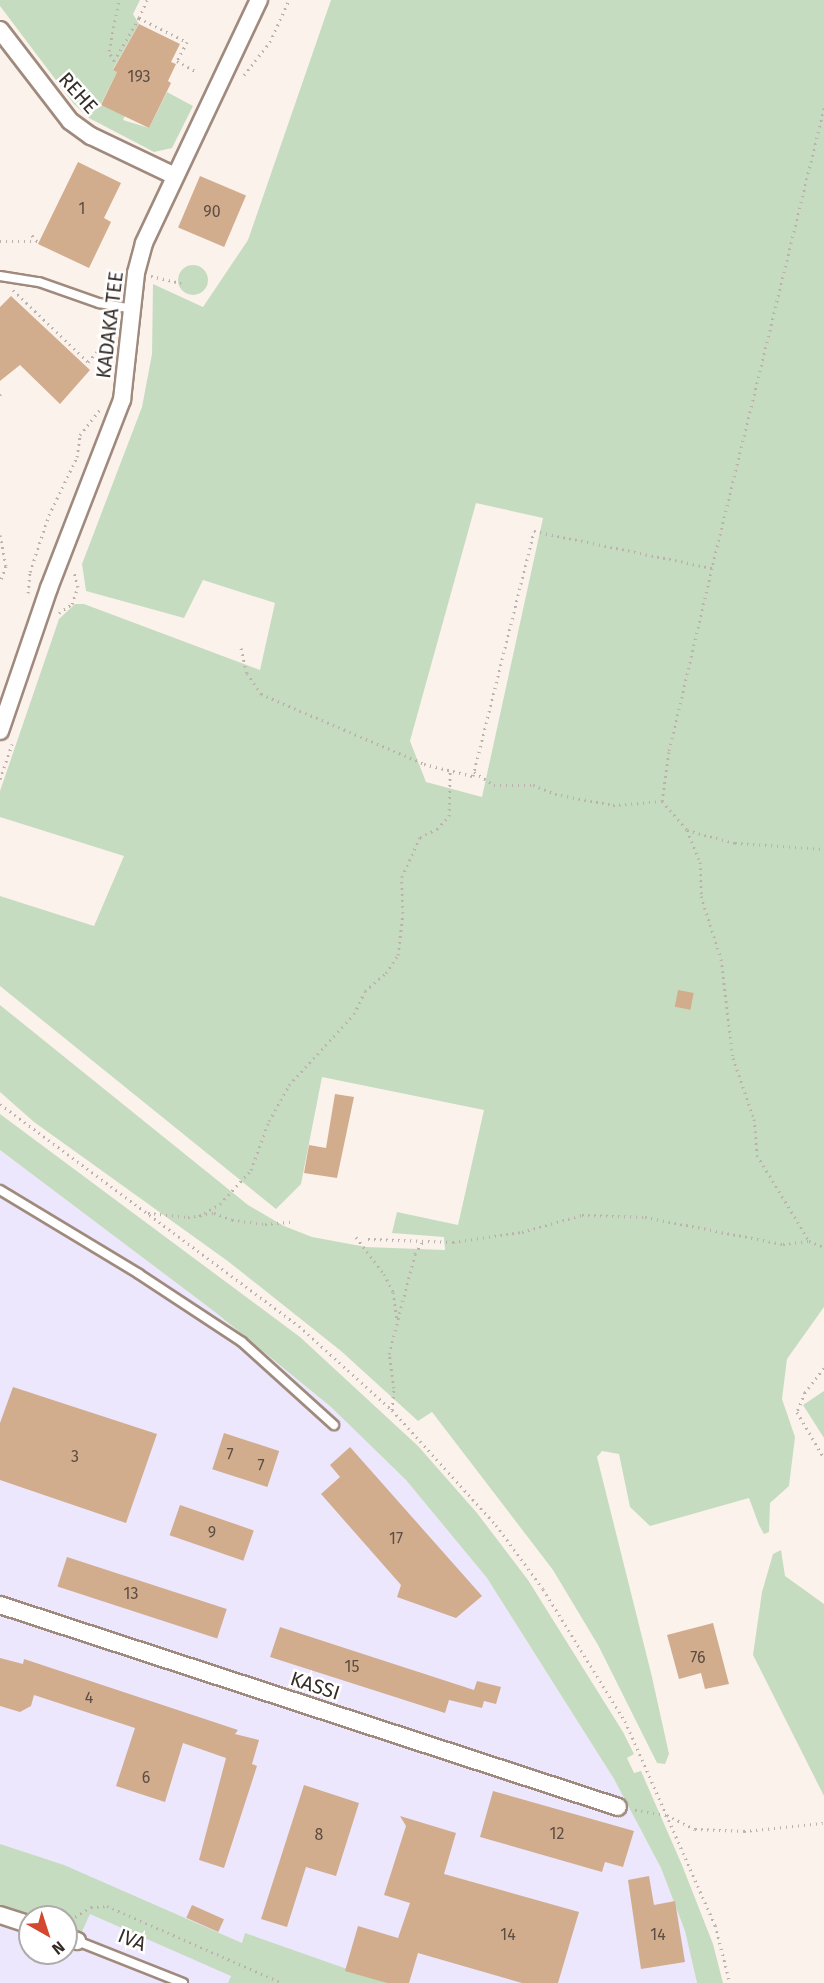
<!DOCTYPE html>
<html>
<head>
<meta charset="utf-8">
<style>
	body { margin:0 }
	#map { position:relative; width:824px; height:1983px; overflow:hidden; background:#fcf2ec; font-family:"Fira Sans",sans-serif }
	div>[style] { position:absolute }
	.commercial>* { inset:0; background:#ece7fd }
	.green>* { inset:0; background:#c6dcc0 }
	.round { border-radius:50% }
	.building>* { inset:0; background:#d1ad8e; transform-origin:0 0 }
	.path>* { height:3px; margin-top:-1.5px; transform-origin:0; background:repeating-linear-gradient(90deg,#bcb2ad 0 1.5px,transparent 0 6px) }
	.roads { filter:drop-shadow(2px 0 #9f8a7d) drop-shadow(-2px 0 #9f8a7d) drop-shadow(0 2px #9f8a7d) drop-shadow(0 -2px #9f8a7d) }
	.service>* { height:8px; margin:-4px; padding:0 4px; transform-origin:4px; border-radius:4px; background:#fff }
	.minor>* { height:16px; margin:-8px; padding:0 8px; transform-origin:8px; border-radius:8px; background:#fff }
	span { translate:-50% -50%; white-space:nowrap; text-align:center; line-height:1.15; -webkit-text-stroke:5px #fff; paint-order:stroke }
	.number-label { font-size:16px; color:#5d4d42 }
	.number-label span { -webkit-text-stroke-width:0 }
	.street-label { font-size:20px; color:#362d28 }
	.north { position:absolute; left:18px; top:1905px; width:60px; height:60px; box-sizing:border-box; background:#fff; border:2px solid #afaba9; border-radius:50%; rotate:141deg; font-size:16px; font-weight:700; line-height:24px; text-align:center; color:#362d28 }
	.north::after { content:''; display:block; margin:auto; width:21px; height:27px; background:#d44830; clip-path:polygon(50% 0,100% 100%,50% 72%,0 100%) }
</style>
</head>
<body>
<div id="map">
	<div class="commercial">
		<div style="clip-path:polygon(evenodd,0 1150px,215px 1312px,331px 1407px,406px 1480px,487px 1578px,614px 1779px,661px 1868px,685px 1931px,697px 1983px,0 1983px,0 1150px,30px 1917px,66px 1917px,66px 1953px,30px 1953px,30px 1917px)"></div>
	</div>
	<div class="green">
		<div style="clip-path:polygon(0 0,140px 0,133px 14px,139px 24px,113px 69px,117px 72px,101px 104px,125px 116px,123px 120px,149px 128px,167px 92px,193px 106px,172px 148px,154px 152px,89px 118px,74px 104px,0 6px)"></div>
		<div style="clip-path:polygon(evenodd,331px 0,824px 0,824px 1307px,787px 1359px,782px 1399px,795px 1437px,789px 1486px,770px 1503px,769px 1532px,764px 1534px,759px 1525px,749px 1498px,650px 1526px,630px 1507px,619px 1454px,602px 1451px,597px 1457px,652px 1677px,669px 1754px,665px 1764px,657px 1763px,598px 1645px,553px 1570px,432px 1412px,418px 1421px,341px 1351px,229px 1262px,34px 1122px,0 1092px,0 1005px,248px 1205px,284px 1226px,312px 1237px,366px 1247px,445px 1250px,444px 1237px,392px 1233px,397px 1212px,458px 1225px,484px 1110px,322px 1077px,301px 1184px,276px 1209px,0 986px,0 896px,94px 926px,124px 856px,0 817px,0 791px,59px 619px,75px 604px,84px 604px,260px 670px,275px 603px,203px 580px,184px 618px,86px 591px,82px 564px,142px 407px,152px 354px,153px 284px,203px 307px,248px 240px,331px 0,476px 503px,543px 518px,482px 797px,426px 782px,410px 741px,476px 503px)"></div>
		<div class="round" style="left:178px;top:265px;width:30px;height:30px"></div>
		<div style="clip-path:polygon(0 1114px,300px 1337px,418px 1446px,477px 1513px,528px 1580px,623px 1732px,634px 1754px,627px 1758px,634px 1773px,641px 1771px,682px 1865px,713px 1944px,723px 1983px,697px 1983px,685px 1931px,661px 1868px,614px 1779px,487px 1578px,406px 1480px,331px 1407px,215px 1312px,0 1150px)"></div>
		<div style="clip-path:polygon(824px 1391px,824px 1438px,803px 1405px)"></div>
		<div style="clip-path:polygon(781px 1550px,785px 1576px,824px 1604px,824px 1796px,753px 1655px,762px 1592px,773px 1554px)"></div>
		<div style="clip-path:polygon(0 1844px,64px 1865px,242px 1943px,245px 1933px,387px 1983px,228px 1983px,231px 1976px,90px 1914px,80px 1936px,66px 1931px,66px 1917px,30px 1917px,0 1906px)"></div>
	</div>
	<div class="building">
		<div style="clip-path:polygon(139px 24px,180px 44px,171px 62px,176px 64px,168px 81px,171px 83px,149px 128px,101px 105px,117px 72px,113px 70px)"></div>
		<div style="clip-path:polygon(78px 162px,121px 183px,104px 218px,111px 222px,89px 268px,38px 244px)"></div>
		<div style="left:200px;top:176px;width:50px;height:56px;rotate:23deg"></div>
		<div style="clip-path:polygon(11px 296px,90px 370px,60px 404px,20px 365px,0 381px,0 307px)"></div>
		<div style="left:678px;top:990px;width:16px;height:17px;rotate:11deg"></div>
		<div style="clip-path:polygon(335px 1094px,354px 1097px,337px 1178px,304px 1173px,309px 1145px,326px 1148px)"></div>
		<div style="clip-path:polygon(13px 1387px,157px 1434px,126px 1523px,0 1480px,0 1423px)"></div>
		<div style="left:224px;top:1433px;width:58px;height:38px;rotate:18deg"></div>
		<div style="clip-path:polygon(350px 1447px,482px 1596px,456px 1618px,397px 1597px,401px 1585px,321px 1494px,340px 1477px,330px 1465px)"></div>
		<div style="left:180px;top:1505px;width:78px;height:32px;rotate:19deg"></div>
		<div style="left:67px;top:1557px;width:168px;height:31px;rotate:18deg"></div>
		<div style="clip-path:polygon(713px 1623px,729px 1684px,705px 1689px,701px 1673px,679px 1679px,667px 1635px)"></div>
		<div style="clip-path:polygon(280px 1627px,474px 1690px,477px 1681px,501px 1687px,496px 1704px,484px 1701px,482px 1708px,449px 1700px,445px 1713px,270px 1657px)"></div>
		<div style="clip-path:polygon(0 1658px,23px 1664px,24px 1659px,238px 1730px,235px 1734px,259px 1740px,252px 1764px,257px 1766px,224px 1868px,199px 1860px,226px 1758px,183px 1743px,165px 1802px,116px 1786px,135px 1728px,34px 1695px,31px 1706px,20px 1712px,0 1706px)"></div>
		<div style="clip-path:polygon(304px 1785px,359px 1803px,336px 1876px,306px 1867px,287px 1927px,261px 1919px)"></div>
		<div style="clip-path:polygon(493px 1791px,634px 1831px,623px 1867px,605px 1862px,602px 1872px,480px 1837px)"></div>
		<div style="clip-path:polygon(400px 1816px,456px 1833px,444px 1874px,579px 1912px,558px 1983px,522px 1983px,418px 1953px,409px 1983px,387px 1983px,345px 1971px,358px 1926px,398px 1938px,410px 1903px,384px 1895px,406px 1826px)"></div>
		<div style="clip-path:polygon(649px 1876px,654px 1905px,675px 1901px,685px 1962px,641px 1969px,628px 1880px)"></div>
		<div style="left:192px;top:1905px;width:35px;height:14px;rotate:24deg"></div>
	</div>
	<div class="path">
		<div style="left:147px;top:0;width:20px;rotate:114deg"></div>
		<div style="left:139px;top:18px;width:54px;rotate:26.6deg"></div>
		<div style="left:187px;top:42px;width:21px;rotate:118deg"></div>
		<div style="left:177px;top:61px;width:21px;rotate:29deg"></div>
		<div style="left:114px;top:61px;width:11px;rotate:-117deg"></div>
		<div style="left:109px;top:51px;width:52px;rotate:-78.9deg"></div>
		<div style="left:114px;top:61px;width:50px;rotate:-59.8deg"></div>
		<div style="left:244px;top:75px;width:42px;rotate:-51.8deg"></div>
		<div style="left:270px;top:42px;width:46px;rotate:-65.7deg"></div>
		<div style="left:824px;top:108px;width:473px;rotate:103.7deg"></div>
		<div style="left:712px;top:568px;width:189px;rotate:103.2deg"></div>
		<div style="left:669px;top:752px;width:49px;rotate:98.1deg"></div>
		<div style="left:662px;top:801px;width:38px;rotate:49deg"></div>
		<div style="left:687px;top:830px;width:50px;rotate:15.2deg"></div>
		<div style="left:735px;top:843px;width:89px;rotate:3.9deg"></div>
		<div style="left:0;top:241px;width:37px"></div>
		<div style="left:37px;top:241px;width:11px;rotate:-131deg"></div>
		<div style="left:151px;top:276px;width:31px;rotate:13deg"></div>
		<div style="left:13px;top:290px;width:104px;rotate:43.8deg"></div>
		<div style="left:88px;top:362px;width:23px;rotate:-49deg"></div>
		<div style="left:0;top:395px;width:2px;rotate:-63deg"></div>
		<div style="left:0;top:535px;width:32px;rotate:79deg"></div>
		<div style="left:6px;top:566px;width:17px;rotate:111deg"></div>
		<div style="left:28px;top:593px;width:21px;rotate:-85deg"></div>
		<div style="left:30px;top:572px;width:60px;rotate:-71.6deg"></div>
		<div style="left:49px;top:515px;width:64px;rotate:-64.2deg"></div>
		<div style="left:77px;top:457px;width:22px;rotate:-82deg"></div>
		<div style="left:80px;top:435px;width:33px;rotate:-52deg"></div>
		<div style="left:59px;top:613px;width:16px;rotate:-35deg"></div>
		<div style="left:72px;top:604px;width:18px;rotate:-71deg"></div>
		<div style="left:78px;top:587px;width:16px;rotate:-105deg"></div>
		<div style="left:241px;top:648px;width:26px;rotate:77deg"></div>
		<div style="left:247px;top:673px;width:25px;rotate:56deg"></div>
		<div style="left:261px;top:694px;width:177px;rotate:23.2deg"></div>
		<div style="left:424px;top:764px;width:50px;rotate:13.8deg"></div>
		<div style="left:473px;top:776px;width:252px;rotate:-76deg"></div>
		<div style="left:534px;top:531px;width:182px;rotate:11.7deg"></div>
		<div style="left:474px;top:772px;width:24px;rotate:33deg"></div>
		<div style="left:494px;top:785px;width:39px"></div>
		<div style="left:533px;top:785px;width:24px;rotate:22deg"></div>
		<div style="left:555px;top:794px;width:59px;rotate:10.7deg"></div>
		<div style="left:613px;top:805px;width:49px;rotate:-4.7deg"></div>
		<div style="left:0;top:779px;width:37px;rotate:-71deg"></div>
		<div style="left:687px;top:830px;width:35px;rotate:68deg"></div>
		<div style="left:700px;top:862px;width:34px;rotate:88deg"></div>
		<div style="left:701px;top:896px;width:66px;rotate:72.4deg"></div>
		<div style="left:721px;top:959px;width:100px;rotate:83.1deg"></div>
		<div style="left:733px;top:1058px;width:65px;rotate:71deg"></div>
		<div style="left:754px;top:1119px;width:36px;rotate:85deg"></div>
		<div style="left:757px;top:1155px;width:100px;rotate:58.8deg"></div>
		<div style="left:0;top:1104px;width:372px;rotate:36.6deg"></div>
		<div style="left:299px;top:1326px;width:125px;rotate:42.1deg"></div>
		<div style="left:392px;top:1410px;width:155px;rotate:47.9deg"></div>
		<div style="left:496px;top:1525px;width:79px;rotate:53.7deg"></div>
		<div style="left:543px;top:1589px;width:155px;rotate:58.2deg"></div>
		<div style="left:625px;top:1721px;width:223px;rotate:66.2deg"></div>
		<div style="left:715px;top:1925px;width:60px;rotate:75.5deg"></div>
		<div style="left:148px;top:1213px;width:40px;rotate:5.7deg"></div>
		<div style="left:188px;top:1217px;width:26px;rotate:-9deg"></div>
		<div style="left:214px;top:1213px;width:19px;rotate:21deg"></div>
		<div style="left:232px;top:1220px;width:33px;rotate:7deg"></div>
		<div style="left:265px;top:1224px;width:25px;rotate:-5deg"></div>
		<div style="left:199px;top:1216px;width:24px;rotate:-30deg"></div>
		<div style="left:220px;top:1204px;width:46px;rotate:-47.6deg"></div>
		<div style="left:251px;top:1170px;width:52px;rotate:-69.8deg"></div>
		<div style="left:269px;top:1121px;width:41px;rotate:-60.9deg"></div>
		<div style="left:289px;top:1085px;width:96px;rotate:-47.5deg"></div>
		<div style="left:354px;top:1014px;width:25px;rotate:-64deg"></div>
		<div style="left:365px;top:991px;width:28px;rotate:-41deg"></div>
		<div style="left:386px;top:973px;width:22px;rotate:-56deg"></div>
		<div style="left:398px;top:955px;width:42px;rotate:-83.2deg"></div>
		<div style="left:403px;top:913px;width:36px;rotate:-92deg"></div>
		<div style="left:402px;top:877px;width:44px;rotate:-65.8deg"></div>
		<div style="left:420px;top:837px;width:19px;rotate:-25deg"></div>
		<div style="left:437px;top:829px;width:18px;rotate:-47deg"></div>
		<div style="left:449px;top:816px;width:45px;rotate:-88.7deg"></div>
		<div style="left:356px;top:1237px;width:46px;rotate:52.9deg"></div>
		<div style="left:384px;top:1274px;width:20px;rotate:63deg"></div>
		<div style="left:393px;top:1292px;width:27px;rotate:82deg"></div>
		<div style="left:368px;top:1239px;width:85px;rotate:2deg"></div>
		<div style="left:453px;top:1242px;width:70px;rotate:-8.2deg"></div>
		<div style="left:522px;top:1232px;width:62px;rotate:-15.8deg"></div>
		<div style="left:582px;top:1215px;width:63px;rotate:1.8deg"></div>
		<div style="left:645px;top:1217px;width:141px;rotate:11.1deg"></div>
		<div style="left:783px;top:1244px;width:26px;rotate:-7deg"></div>
		<div style="left:809px;top:1241px;width:16px;rotate:22deg"></div>
		<div style="left:824px;top:1368px;width:31px;rotate:128deg"></div>
		<div style="left:805px;top:1392px;width:22px;rotate:112deg"></div>
		<div style="left:797px;top:1412px;width:53px;rotate:59.6deg"></div>
		<div style="left:392px;top:1410px;width:22px;rotate:-85deg"></div>
		<div style="left:394px;top:1388px;width:34px;rotate:-98deg"></div>
		<div style="left:389px;top:1354px;width:103px;rotate:-75.4deg"></div>
		<div style="left:415px;top:1254px;width:15px;rotate:-58deg"></div>
		<div style="left:635px;top:1810px;width:32px;rotate:9deg"></div>
		<div style="left:667px;top:1815px;width:31px;rotate:27deg"></div>
		<div style="left:695px;top:1829px;width:49px;rotate:2.3deg"></div>
		<div style="left:744px;top:1831px;width:79px;rotate:-5.8deg"></div>
		<div style="left:70px;top:1920px;width:25px;rotate:-32deg"></div>
		<div style="left:91px;top:1907px;width:16px;rotate:-4deg"></div>
		<div style="left:107px;top:1906px;width:191px;rotate:23.7deg"></div>
	</div>
	<div class="roads">
		<div class="service">
			<div style="left:0;top:276px;width:39px;rotate:9deg"></div>
			<div style="left:39px;top:282px;width:64px;rotate:19.3deg"></div>
			<div style="left:99px;top:303px;width:34px;rotate:10deg"></div>
			<div style="left:0;top:1190px;width:162px;rotate:31.1deg"></div>
			<div style="left:139px;top:1274px;width:123px;rotate:33.4deg"></div>
			<div style="left:242px;top:1342px;width:124px;rotate:42.1deg"></div>
			<div style="left:77px;top:1941px;width:114px;rotate:21.6deg"></div>
		</div>
		<div class="minor">
			<div style="left:0;top:30px;width:115px;rotate:52.4deg"></div>
			<div style="left:70px;top:121px;width:26px;rotate:36deg"></div>
			<div style="left:91px;top:136px;width:93px;rotate:25.5deg"></div>
			<div style="left:0;top:731px;width:151px;rotate:-71.1deg"></div>
			<div style="left:49px;top:588px;width:202px;rotate:-68.8deg"></div>
			<div style="left:122px;top:400px;width:128px;rotate:-83.7deg"></div>
			<div style="left:136px;top:273px;width:31px;rotate:-75deg"></div>
			<div style="left:144px;top:243px;width:269px;rotate:-64.7deg"></div>
			<div style="left:0;top:1605px;width:650px;rotate:18.1deg"></div>
			<div style="left:0;top:1915px;width:32px;rotate:18deg"></div>
			<div style="left:66px;top:1937px;width:12px;rotate:20deg"></div>
		</div>
	</div>
	<div class="number-label">
		<span style="left:139px;top:77px">193</span>
		<span style="left:82px;top:209px">1</span>
		<span style="left:212px;top:212px">90</span>
		<span style="left:230px;top:1455px">7</span>
		<span style="left:75px;top:1457px">3</span>
		<span style="left:261px;top:1466px">7</span>
		<span style="left:212px;top:1533px">9</span>
		<span style="left:396px;top:1539px">17</span>
		<span style="left:131px;top:1594px">13</span>
		<span style="left:698px;top:1658px">76</span>
		<span style="left:352px;top:1667px">15</span>
		<span style="left:89px;top:1698px">4</span>
		<span style="left:146px;top:1778px">6</span>
		<span style="left:557px;top:1834px">12</span>
		<span style="left:319px;top:1835px">8</span>
		<span style="left:508px;top:1935px">14</span>
		<span style="left:658px;top:1935px">14</span>
	</div>
	<div class="street-label">
		<span style="left:78px;top:93px;rotate:48deg">REHE</span>
		<span style="left:110px;top:325px;rotate:-83deg">KADAKA TEE</span>
		<span style="left:315px;top:1686px;rotate:18deg">KASSI</span>
		<span style="left:132px;top:1940px;rotate:22deg">IVA</span>
	</div>
	<div class="north">N</div>
</div>
</body>
</html>
